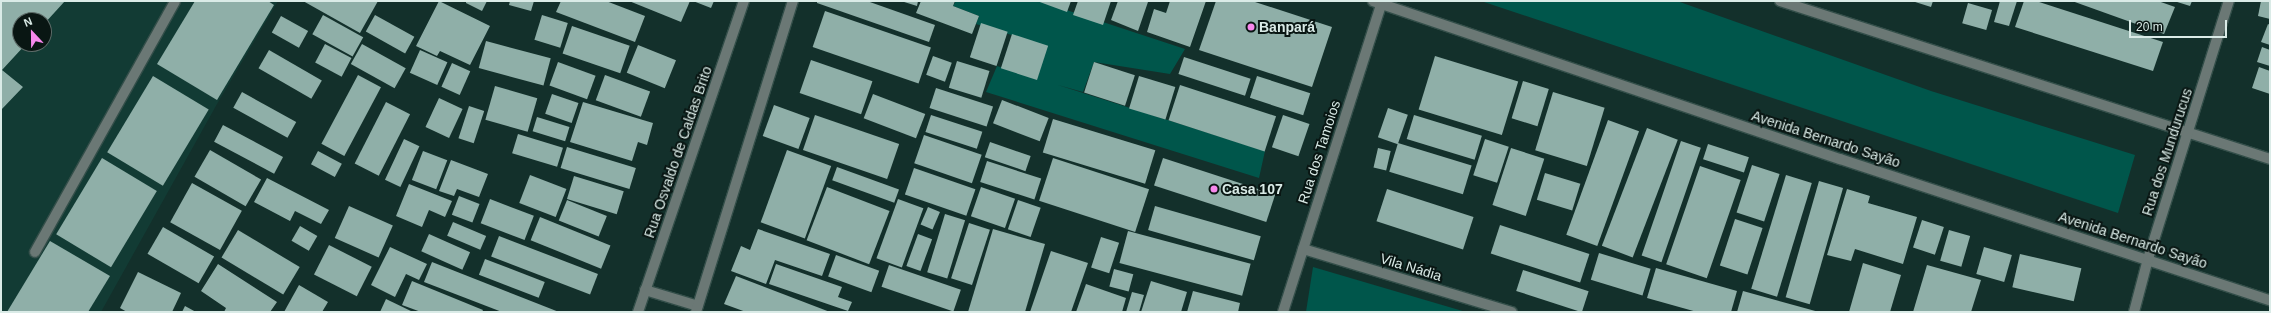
<!DOCTYPE html>
<html>
<head>
<meta charset="utf-8">
<style>
	body { margin:0 }
	#map { position:relative; width:2271px; height:313px; overflow:hidden; background:#13302b; font-family:Helvetica,sans-serif }
	div>[style] { position:absolute }
	.built>* { inset:0; background:#123b34 }
	.green>* { inset:0; background:#00564b }
	.building>* { inset:0; background:#8fafa8; transform-origin:0 0 }
	.roads { filter:drop-shadow(1px 0 #334e49) drop-shadow(-1px 0 #334e49) drop-shadow(0 1px #334e49) drop-shadow(0 -1px #334e49) }
	.minor>* { height:10px; margin:-5px; padding:0 5px; transform-origin:5px; border-radius:5px; background:#6b7875 }
	.dots>* { width:11px; height:11px; translate:-50% -50%; box-sizing:border-box; border:2px solid #091613; border-radius:50% }
	span { translate:-50% -50%; white-space:nowrap; text-align:center; line-height:1.15; -webkit-text-stroke:4px #091613; paint-order:stroke }
	.poi-label { font-size:14px; color:#daebe7; font-weight:700 }
	.left { translate:0 -50%; text-align:left }
	.street-label { font-size:14px; color:#daebe7 }
	.frame { position:absolute; inset:0; border:2px solid #daebe7; pointer-events:none }
	.north { position:absolute; left:12px; top:12px; width:40px; height:40px; box-sizing:border-box; background:#091613; border:1px solid #5d6b68; border-radius:50%; rotate:338deg; font-size:11px; font-weight:700; line-height:16px; text-align:center; color:#daebe7 }
	.north::after { content:''; display:block; margin:auto; width:14px; height:18px; background:#f788ec; clip-path:polygon(50% 0,100% 100%,50% 72%,0 100%) }
	.scale { position:absolute; left:2129px; top:20px; width:98px; height:18px; box-sizing:border-box; border:2px solid #daebe7; border-top:0; padding-left:5px; font-size:12px; line-height:14px; white-space:nowrap; color:#daebe7; -webkit-text-stroke:3px #091613; paint-order:stroke }
</style>
</head>
<body>
<div id="map">
	<div class="built">
		<div style="clip-path:polygon(evenodd,1px 1px,278px 1px,217px 104px,101px 312px,1px 312px,1px 1px,20px 20px,44px 20px,44px 44px,20px 44px,20px 20px)"></div>
	</div>
	<div class="green">
		<div style="clip-path:polygon(956px 1px,1039px 1px,1185px 49px,1170px 74px,1094px 62px,1083px 92px,1058px 85px,1265px 151px,1259px 178px,986px 92px,997px 66px,1037px 79px,1047px 46px,976px 24px,979px 16px,953px 6px)"></div>
		<div style="clip-path:polygon(1481px 1px,1677px 1px,1931px 91px,2135px 155px,2118px 213px)"></div>
		<div style="clip-path:polygon(1313px 267px,1466px 312px,1306px 312px)"></div>
	</div>
	<div class="building">
		<div style="clip-path:polygon(1px 1px,65px 1px,44px 24px,44px 20px,20px 20px,20px 44px,26px 44px,2px 70px,23px 87px,1px 110px)"></div>
		<div style="clip-path:polygon(195px 1px,268px 1px,274px 5px,217px 100px,157px 64px)"></div>
		<div style="clip-path:polygon(303px 1px,378px 1px,360px 33px)"></div>
		<div style="clip-path:polygon(439px 1px,490px 26px,470px 65px,440px 51px,437px 56px,416px 46px)"></div>
		<div style="clip-path:polygon(466px 1px,487px 1px,482px 11px,466px 3px)"></div>
		<div style="clip-path:polygon(510px 1px,534px 1px,531px 11px,509px 5px)"></div>
		<div style="clip-path:polygon(561px 1px,606px 1px,645px 16px,635px 42px,556px 12px)"></div>
		<div style="clip-path:polygon(629px 1px,690px 1px,681px 22px)"></div>
		<div style="clip-path:polygon(693px 1px,714px 1px,711px 8px)"></div>
		<div style="clip-path:polygon(817px 1px,867px 1px,935px 25px,929px 42px,817px 3px)"></div>
		<div style="clip-path:polygon(901px 1px,918px 1px,917px 6px)"></div>
		<div style="clip-path:polygon(921px 1px,955px 1px,953px 6px,979px 16px,972px 34px,916px 13px)"></div>
		<div style="clip-path:polygon(1037px 1px,1071px 1px,1067px 12px)"></div>
		<div style="clip-path:polygon(1078px 1px,1111px 1px,1103px 25px,1073px 15px)"></div>
		<div style="clip-path:polygon(1118px 1px,1148px 2px,1138px 31px,1111px 20px)"></div>
		<div style="clip-path:polygon(1170px 1px,1206px 1px,1190px 47px,1147px 32px,1154px 9px,1166px 13px)"></div>
		<div style="clip-path:polygon(1216px 1px,1252px 1px,1332px 27px,1312px 87px,1199px 50px)"></div>
		<div style="clip-path:polygon(1912px 1px,1933px 1px,1931px 7px)"></div>
		<div style="clip-path:polygon(2000px 1px,2017px 1px,2009px 26px,1994px 22px)"></div>
		<div style="clip-path:polygon(2024px 1px,2036px 1px,2163px 42px,2153px 71px,2015px 27px)"></div>
		<div style="clip-path:polygon(2072px 1px,2158px 1px,2175px 7px,2164px 34px)"></div>
		<div style="clip-path:polygon(2174px 1px,2192px 1px,2190px 6px)"></div>
		<div style="clip-path:polygon(2261px 1px,2270px 1px,2270px 19px,2258px 16px)"></div>
		<div style="left:1968px;top:3px;width:25px;height:21px;rotate:16deg"></div>
		<div style="left:825px;top:11px;width:112px;height:38px;rotate:19deg"></div>
		<div style="left:323px;top:15px;width:46px;height:22px;rotate:29deg"></div>
		<div style="left:375px;top:15px;width:45px;height:19px;rotate:29deg"></div>
		<div style="left:542px;top:15px;width:27px;height:26px;rotate:17deg"></div>
		<div style="left:281px;top:16px;width:31px;height:19px;rotate:29deg"></div>
		<div style="left:981px;top:23px;width:28px;height:36px;rotate:18deg"></div>
		<div style="clip-path:polygon(2268px 24px,2270px 25px,2270px 45px,2261px 42px)"></div>
		<div style="left:572px;top:26px;width:61px;height:29px;rotate:19deg"></div>
		<div style="left:1012px;top:34px;width:38px;height:36px;rotate:18deg"></div>
		<div style="left:486px;top:41px;width:67px;height:28px;rotate:15deg"></div>
		<div style="left:325px;top:44px;width:30px;height:21px;rotate:28deg"></div>
		<div style="left:362px;top:44px;width:50px;height:23px;rotate:29deg"></div>
		<div style="left:638px;top:45px;width:41px;height:30px;rotate:22deg"></div>
		<div style="clip-path:polygon(2262px 47px,2270px 50px,2270px 66px,2257px 62px)"></div>
		<div style="left:269px;top:50px;width:61px;height:21px;rotate:30deg"></div>
		<div style="left:420px;top:50px;width:30px;height:25px;rotate:24deg"></div>
		<div style="left:933px;top:56px;width:20px;height:20px;rotate:20deg"></div>
		<div style="left:1435px;top:56px;width:87px;height:56px;rotate:17deg"></div>
		<div style="left:1184px;top:57px;width:70px;height:18px;rotate:18deg"></div>
		<div style="left:811px;top:60px;width:65px;height:35px;rotate:19deg"></div>
		<div style="left:957px;top:61px;width:34px;height:28px;rotate:17deg"></div>
		<div style="left:558px;top:62px;width:40px;height:25px;rotate:20deg"></div>
		<div style="left:1094px;top:62px;width:43px;height:32px;rotate:18deg"></div>
		<div style="left:452px;top:63px;width:20px;height:26px;rotate:24deg"></div>
		<div style="clip-path:polygon(2259px 67px,2270px 71px,2270px 94px,2252px 88px)"></div>
		<div style="left:358px;top:75px;width:26px;height:78px;rotate:28deg"></div>
		<div style="left:605px;top:75px;width:48px;height:27px;rotate:20deg"></div>
		<div style="left:153px;top:76px;width:65px;height:89px;rotate:31deg"></div>
		<div style="left:1139px;top:76px;width:38px;height:34px;rotate:17deg"></div>
		<div style="left:1257px;top:76px;width:56px;height:23px;rotate:18deg"></div>
		<div style="left:1523px;top:81px;width:27px;height:39px;rotate:17deg"></div>
		<div style="left:1180px;top:85px;width:101px;height:37px;rotate:18deg"></div>
		<div style="left:495px;top:86px;width:44px;height:35px;rotate:16deg"></div>
		<div style="left:936px;top:88px;width:60px;height:21px;rotate:18deg"></div>
		<div style="left:242px;top:92px;width:62px;height:18px;rotate:29deg"></div>
		<div style="left:1553px;top:92px;width:54px;height:61px;rotate:17deg"></div>
		<div style="left:552px;top:94px;width:28px;height:21px;rotate:19deg"></div>
		<div style="left:873px;top:94px;width:56px;height:26px;rotate:21deg"></div>
		<div style="left:439px;top:98px;width:26px;height:32px;rotate:25deg"></div>
		<div style="left:1002px;top:100px;width:50px;height:25px;rotate:21deg"></div>
		<div style="left:386px;top:102px;width:27px;height:69px;rotate:27deg"></div>
		<div style="clip-path:polygon(583px 102px,653px 123px,647px 145px,638px 142px,632px 161px,570px 142px)"></div>
		<div style="left:774px;top:105px;width:38px;height:33px;rotate:20deg"></div>
		<div style="left:469px;top:106px;width:16px;height:34px;rotate:18deg"></div>
		<div style="left:1388px;top:108px;width:21px;height:31px;rotate:19deg"></div>
		<div style="left:815px;top:115px;width:89px;height:37px;rotate:19deg"></div>
		<div style="left:931px;top:115px;width:54px;height:18px;rotate:18deg"></div>
		<div style="left:1283px;top:115px;width:28px;height:34px;rotate:19deg"></div>
		<div style="left:1414px;top:115px;width:71px;height:25px;rotate:17deg"></div>
		<div style="left:537px;top:117px;width:34px;height:15px;rotate:17deg"></div>
		<div style="left:1053px;top:119px;width:107px;height:35px;rotate:17deg"></div>
		<div style="left:1608px;top:120px;width:33px;height:122px;rotate:20deg"></div>
		<div style="left:223px;top:125px;width:68px;height:19px;rotate:28deg"></div>
		<div style="left:1647px;top:128px;width:33px;height:126px;rotate:21deg"></div>
		<div style="left:518px;top:134px;width:47px;height:20px;rotate:17deg"></div>
		<div style="left:924px;top:135px;width:61px;height:30px;rotate:19deg"></div>
		<div style="left:404px;top:139px;width:17px;height:45px;rotate:25deg"></div>
		<div style="left:1485px;top:139px;width:25px;height:38px;rotate:18deg"></div>
		<div style="left:1681px;top:141px;width:21px;height:121px;rotate:19deg"></div>
		<div style="left:990px;top:142px;width:43px;height:16px;rotate:19deg"></div>
		<div style="left:1398px;top:143px;width:77px;height:30px;rotate:17deg"></div>
		<div style="left:1708px;top:144px;width:43px;height:16px;rotate:18deg"></div>
		<div style="left:567px;top:147px;width:72px;height:22px;rotate:17deg"></div>
		<div style="left:1378px;top:148px;width:13px;height:20px;rotate:13deg"></div>
		<div style="left:1511px;top:148px;width:35px;height:60px;rotate:18deg"></div>
		<div style="left:210px;top:150px;width:59px;height:31px;rotate:30deg"></div>
		<div style="left:787px;top:150px;width:47px;height:77px;rotate:20deg"></div>
		<div style="left:318px;top:151px;width:27px;height:15px;rotate:28deg"></div>
		<div style="left:423px;top:151px;width:26px;height:31px;rotate:21deg"></div>
		<div style="left:102px;top:158px;width:64px;height:89px;rotate:31deg"></div>
		<div style="left:1053px;top:158px;width:101px;height:45px;rotate:18deg"></div>
		<div style="left:1163px;top:158px;width:118px;height:29px;rotate:18deg"></div>
		<div style="clip-path:polygon(451px 160px,488px 174px,479px 197px,457px 189px,454px 196px,439px 191px)"></div>
		<div style="left:987px;top:161px;width:57px;height:22px;rotate:18deg"></div>
		<div style="left:1752px;top:165px;width:29px;height:50px;rotate:18deg"></div>
		<div style="left:1700px;top:166px;width:43px;height:104px;rotate:19deg"></div>
		<div style="left:837px;top:167px;width:66px;height:14px;rotate:20deg"></div>
		<div style="left:914px;top:168px;width:65px;height:28px;rotate:19deg"></div>
		<div style="left:1545px;top:173px;width:37px;height:28px;rotate:17deg"></div>
		<div style="left:530px;top:175px;width:39px;height:30px;rotate:21deg"></div>
		<div style="left:1786px;top:175px;width:27px;height:119px;rotate:17deg"></div>
		<div style="left:574px;top:176px;width:52px;height:24px;rotate:17deg"></div>
		<div style="clip-path:polygon(267px 178px,329px 210px,321px 224px,295px 211px,290px 221px,254px 202px)"></div>
		<div style="left:1819px;top:181px;width:25px;height:121px;rotate:16deg"></div>
		<div style="left:192px;top:183px;width:57px;height:45px;rotate:29deg"></div>
		<div style="clip-path:polygon(409px 184px,452px 201px,445px 217px,429px 210px,422px 227px,396px 216px)"></div>
		<div style="left:827px;top:187px;width:67px;height:57px;rotate:21deg"></div>
		<div style="left:981px;top:187px;width:36px;height:31px;rotate:19deg"></div>
		<div style="left:1387px;top:189px;width:91px;height:34px;rotate:18deg"></div>
		<div style="clip-path:polygon(1847px 189px,1870px 196px,1868px 203px,1917px 217px,1903px 264px,1855px 249px,1851px 261px,1827px 255px)"></div>
		<div style="left:459px;top:196px;width:22px;height:20px;rotate:21deg"></div>
		<div style="left:490px;top:199px;width:47px;height:26px;rotate:21deg"></div>
		<div style="left:898px;top:199px;width:27px;height:63px;rotate:20deg"></div>
		<div style="left:567px;top:200px;width:43px;height:22px;rotate:22deg"></div>
		<div style="left:1018px;top:200px;width:24px;height:31px;rotate:19deg"></div>
		<div style="left:349px;top:206px;width:48px;height:35px;rotate:24deg"></div>
		<div style="left:1155px;top:206px;width:110px;height:25px;rotate:16deg"></div>
		<div style="left:928px;top:207px;width:13px;height:19px;rotate:23deg"></div>
		<div style="left:945px;top:214px;width:21px;height:61px;rotate:17deg"></div>
		<div style="left:540px;top:217px;width:76px;height:25px;rotate:22deg"></div>
		<div style="left:1735px;top:219px;width:29px;height:49px;rotate:18deg"></div>
		<div style="left:1922px;top:220px;width:23px;height:29px;rotate:18deg"></div>
		<div style="left:453px;top:222px;width:36px;height:15px;rotate:23deg"></div>
		<div style="left:969px;top:223px;width:22px;height:58px;rotate:18deg"></div>
		<div style="left:1500px;top:225px;width:94px;height:30px;rotate:18deg"></div>
		<div style="left:300px;top:226px;width:20px;height:17px;rotate:30deg"></div>
		<div style="left:163px;top:227px;width:59px;height:31px;rotate:30deg"></div>
		<div style="clip-path:polygon(758px 229px,830px 254px,822px 276px,775px 260px,766px 284px,731px 271px,741px 246px,750px 250px)"></div>
		<div style="clip-path:polygon(993px 229px,1045px 244px,1025px 312px,968px 312px)"></div>
		<div style="left:238px;top:230px;width:72px;height:32px;rotate:31deg"></div>
		<div style="left:1949px;top:230px;width:22px;height:32px;rotate:16deg"></div>
		<div style="left:1128px;top:231px;width:127px;height:33px;rotate:15deg"></div>
		<div style="left:429px;top:234px;width:45px;height:19px;rotate:24deg"></div>
		<div style="left:918px;top:234px;width:15px;height:34px;rotate:20deg"></div>
		<div style="left:499px;top:236px;width:106px;height:22px;rotate:21deg"></div>
		<div style="left:1101px;top:237px;width:19px;height:32px;rotate:18deg"></div>
		<div style="clip-path:polygon(50px 241px,110px 276px,88px 312px,7px 312px)"></div>
		<div style="left:329px;top:245px;width:48px;height:33px;rotate:27deg"></div>
		<div style="clip-path:polygon(390px 247px,427px 264px,419px 280px,406px 274px,395px 297px,371px 285px)"></div>
		<div style="left:1984px;top:247px;width:29px;height:28px;rotate:16deg"></div>
		<div style="clip-path:polygon(1051px 251px,1088px 263px,1071px 312px,1030px 312px)"></div>
		<div style="left:1599px;top:253px;width:54px;height:28px;rotate:17deg"></div>
		<div style="left:2020px;top:254px;width:63px;height:34px;rotate:13deg"></div>
		<div style="left:836px;top:255px;width:46px;height:23px;rotate:20deg"></div>
		<div style="left:485px;top:259px;width:64px;height:17px;rotate:21deg"></div>
		<div style="clip-path:polygon(432px 262px,559px 312px,502px 312px,424px 282px)"></div>
		<div style="clip-path:polygon(1863px 263px,1901px 275px,1890px 312px,1849px 312px)"></div>
		<div style="clip-path:polygon(218px 264px,277px 302px,270px 312px,224px 312px,226px 308px,201px 291px)"></div>
		<div style="clip-path:polygon(776px 264px,842px 287px,838px 297px,852px 302px,848px 311px,769px 284px)"></div>
		<div style="left:889px;top:265px;width:76px;height:23px;rotate:19deg"></div>
		<div style="clip-path:polygon(1927px 265px,1981px 280px,1971px 312px,1913px 312px)"></div>
		<div style="clip-path:polygon(1656px 268px,1737px 291px,1731px 312px,1697px 312px,1647px 298px)"></div>
		<div style="left:1114px;top:269px;width:20px;height:18px;rotate:15deg"></div>
		<div style="left:1523px;top:270px;width:69px;height:22px;rotate:18deg"></div>
		<div style="clip-path:polygon(138px 272px,181px 293px,172px 312px,127px 312px,120px 308px)"></div>
		<div style="clip-path:polygon(736px 276px,830px 312px,746px 312px,724px 304px)"></div>
		<div style="clip-path:polygon(412px 281px,483px 310px,482px 312px,421px 312px,402px 305px)"></div>
		<div style="clip-path:polygon(1151px 281px,1187px 292px,1181px 312px,1141px 312px)"></div>
		<div style="clip-path:polygon(1086px 284px,1126px 298px,1122px 312px,1076px 312px)"></div>
		<div style="clip-path:polygon(299px 285px,328px 302px,322px 312px,284px 312px)"></div>
		<div style="clip-path:polygon(1193px 291px,1240px 303px,1238px 312px,1187px 312px)"></div>
		<div style="clip-path:polygon(1743px 291px,1819px 312px,1737px 312px)"></div>
		<div style="clip-path:polygon(1132px 292px,1144px 295px,1139px 312px,1126px 312px)"></div>
		<div style="clip-path:polygon(386px 299px,413px 312px,380px 312px)"></div>
		<div style="clip-path:polygon(185px 306px,196px 312px,182px 312px)"></div>
	</div>
	<div class="roads">
		<div class="minor">
			<div style="left:1373px;top:1px;width:493px;rotate:18.7deg"></div>
			<div style="left:1840px;top:159px;width:453px;rotate:18.2deg"></div>
			<div style="left:1780px;top:1px;width:515px;rotate:17.87deg"></div>
			<div style="left:1303px;top:249px;width:218px;rotate:16.8deg"></div>
			<div style="left:35px;top:252px;width:287px;rotate:-60.8deg"></div>
			<div style="left:645px;top:290px;width:55px;rotate:16.8deg"></div>
			<div style="left:638px;top:312px;width:329px;rotate:-71.2deg"></div>
			<div style="left:696px;top:312px;width:326px;rotate:-72.7deg"></div>
			<div style="left:1283px;top:312px;width:326px;rotate:-72.3deg"></div>
			<div style="left:2134px;top:312px;width:55px;rotate:-75.2deg"></div>
			<div style="left:2148px;top:259px;width:270px;rotate:-72.6deg"></div>
		</div>
	</div>
	<div class="dots">
		<div style="left:1251px;top:27px;background:#f788ec"></div>
		<div style="left:1214px;top:189px;background:#f788ec"></div>
	</div>
	<div class="poi-label">
		<span class="left" style="left:1259px;top:27px">Banpará</span>
		<span class="left" style="left:1222px;top:189px">Casa 107</span>
	</div>
	<div class="street-label">
		<span style="left:1826px;top:139px;rotate:18deg">Avenida Bernardo Sayão</span>
		<span style="left:678px;top:152px;rotate:-71deg">Rua Osvaldo de Caldas Brito</span>
		<span style="left:1319px;top:152px;rotate:-72deg">Rua dos Tamoios</span>
		<span style="left:2167px;top:152px;rotate:-72deg">Rua dos Mundurucus</span>
		<span style="left:2133px;top:240px;rotate:18deg">Avenida Bernardo Sayão</span>
		<span style="left:1411px;top:267px;rotate:17deg">Vila Nádia</span>
	</div>
	<div class="frame"></div>
	<div class="north">N</div>
	<div class="scale">20 m</div>
</div>
</body>
</html>
